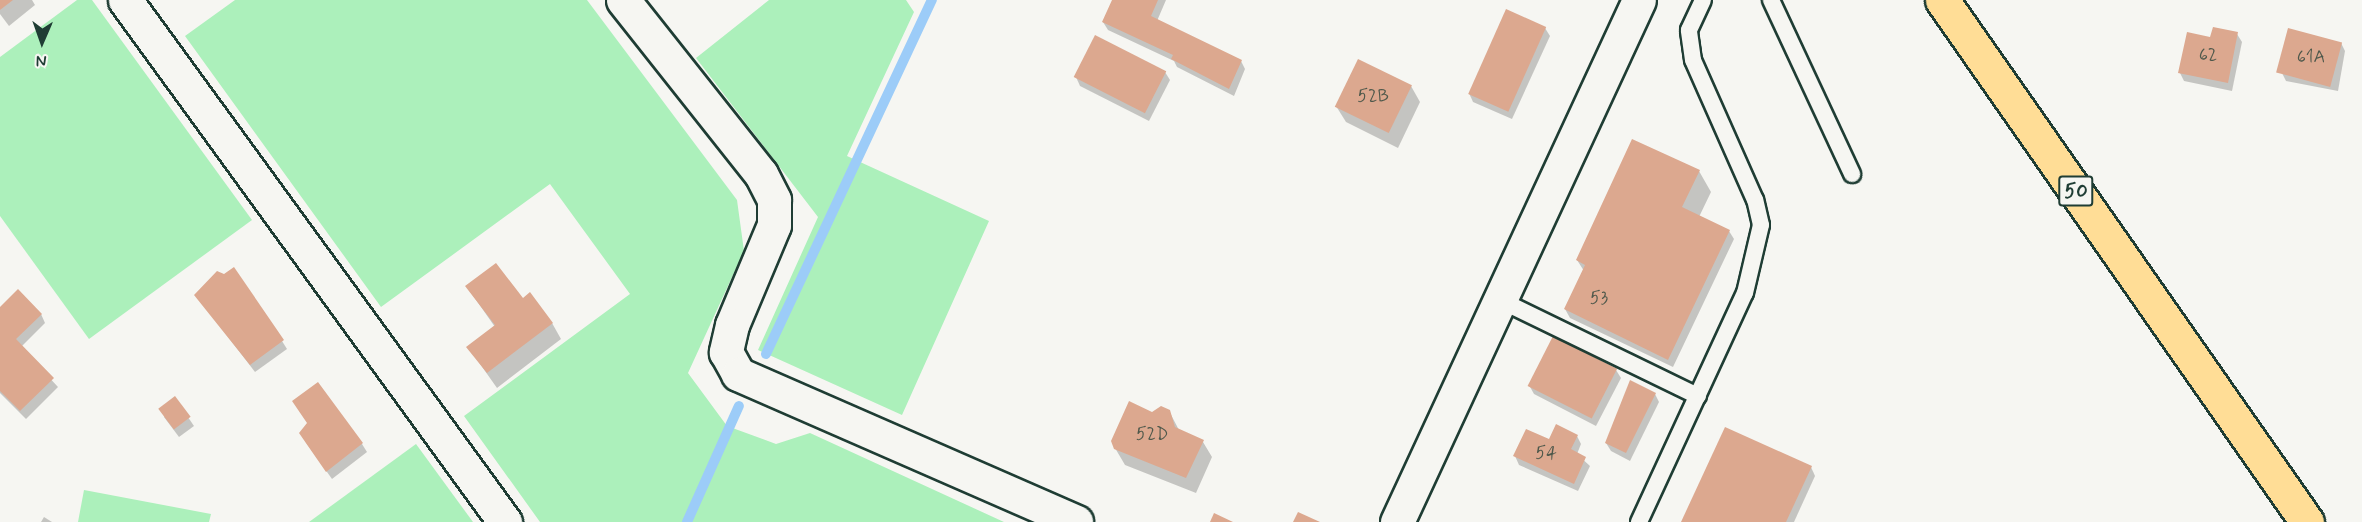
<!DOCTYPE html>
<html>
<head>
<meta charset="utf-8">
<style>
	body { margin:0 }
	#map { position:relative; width:2362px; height:522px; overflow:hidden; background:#f6f6f2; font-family:Mynerve,sans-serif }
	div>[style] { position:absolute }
	.green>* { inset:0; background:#acf0bb }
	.shadow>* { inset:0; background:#0003 }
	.stream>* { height:10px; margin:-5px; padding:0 5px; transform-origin:5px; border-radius:5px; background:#9cccf8 }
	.building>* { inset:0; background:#dca88f; transform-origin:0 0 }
	.roads { filter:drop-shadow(2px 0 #1f3d34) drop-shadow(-2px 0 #1f3d34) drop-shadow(0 2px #1f3d34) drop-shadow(0 -2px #1f3d34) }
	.service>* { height:16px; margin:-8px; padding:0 8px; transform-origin:8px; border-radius:8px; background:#f6f6f2 }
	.minor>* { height:33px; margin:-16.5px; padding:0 16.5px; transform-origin:16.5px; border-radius:16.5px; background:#f6f6f2 }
	.primary>* { height:33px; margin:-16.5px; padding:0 16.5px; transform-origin:16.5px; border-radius:16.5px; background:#ffdd96 }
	span { translate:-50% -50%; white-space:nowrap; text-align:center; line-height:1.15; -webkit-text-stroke:4.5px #f6f6f2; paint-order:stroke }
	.number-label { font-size:18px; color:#4e584b }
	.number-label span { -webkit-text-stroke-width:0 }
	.shield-label span { padding:2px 4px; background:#f6f6f2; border:2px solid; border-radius:4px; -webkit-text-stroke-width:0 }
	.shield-label { font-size:20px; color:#1f3d34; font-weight:700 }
	.north { position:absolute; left:12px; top:12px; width:60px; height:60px; -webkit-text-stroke:4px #f6f6f2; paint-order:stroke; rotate:182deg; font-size:16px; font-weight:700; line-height:24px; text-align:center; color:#1f3d34 }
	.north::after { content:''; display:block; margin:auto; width:21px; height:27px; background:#1f3d34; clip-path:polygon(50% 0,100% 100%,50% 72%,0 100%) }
</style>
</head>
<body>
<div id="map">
	<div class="green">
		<div style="clip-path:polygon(77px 0,92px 0,252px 220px,89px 339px,0 216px,0 57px)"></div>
		<div style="clip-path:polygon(235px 0,587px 0,737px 200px,744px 251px,688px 373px,727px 426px,776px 444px,810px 433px,1004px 522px,540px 522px,464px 416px,630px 294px,550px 184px,381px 307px,185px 36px)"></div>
		<div style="clip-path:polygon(769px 0,906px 0,914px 12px,847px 156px,989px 221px,902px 415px,758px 350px,818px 217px,696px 58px)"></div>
		<div style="clip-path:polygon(416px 444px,473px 522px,309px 522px)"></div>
		<div style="clip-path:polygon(84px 490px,211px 514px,209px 522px,78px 522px)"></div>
	</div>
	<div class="shadow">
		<div style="clip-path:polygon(0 0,32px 0,35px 5px,9px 26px,0 14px)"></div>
		<div style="clip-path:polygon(1114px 0,1166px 0,1157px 21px,1241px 61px,1245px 69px,1234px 96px,1177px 67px,1174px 61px,1108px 30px,1103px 22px)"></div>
		<div style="clip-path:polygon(1545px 28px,1550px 36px,1512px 119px,1473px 102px,1469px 93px)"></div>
		<div style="clip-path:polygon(2237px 34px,2242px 42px,2232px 91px,2184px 81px,2180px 73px,2212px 38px)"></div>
		<div style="clip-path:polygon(2341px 43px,2345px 51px,2338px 91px,2286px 81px,2282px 73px)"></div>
		<div style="clip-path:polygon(1165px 72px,1170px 80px,1149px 121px,1080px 86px,1076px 77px)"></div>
		<div style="clip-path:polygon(1411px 86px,1420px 102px,1398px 148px,1346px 122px,1336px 106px)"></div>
		<div style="clip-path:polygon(1699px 171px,1711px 192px,1699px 217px,1729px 231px,1734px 239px,1673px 367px,1570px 318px,1565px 309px,1584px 271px,1577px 260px)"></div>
		<div style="clip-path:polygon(467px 287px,523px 300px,552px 323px,561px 339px,497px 388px,468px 347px,495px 327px)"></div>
		<div style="clip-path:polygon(196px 295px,282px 341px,287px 349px,255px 372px)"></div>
		<div style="clip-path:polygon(0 309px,41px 314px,45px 323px,21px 347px,58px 387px,26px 419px,0 393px)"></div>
		<div style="clip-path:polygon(1616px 370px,1621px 378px,1596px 426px,1534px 394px,1529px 385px)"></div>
		<div style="clip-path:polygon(1655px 394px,1659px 402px,1630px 461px,1611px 451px,1606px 443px)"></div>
		<div style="clip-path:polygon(175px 398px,194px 426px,179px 437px,164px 417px)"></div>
		<div style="clip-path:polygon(1169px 411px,1179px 430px,1203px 442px,1212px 457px,1196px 493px,1125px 465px,1115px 448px)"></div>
		<div style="clip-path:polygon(309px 424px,362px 444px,367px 452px,332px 479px,305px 441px)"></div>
		<div style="clip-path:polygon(1577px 436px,1581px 444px,1577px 454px,1590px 466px,1578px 491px,1519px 465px,1515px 456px,1550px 441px)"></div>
		<div style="clip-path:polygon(1811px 467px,1815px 476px,1794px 522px,1683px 522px)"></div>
		<div style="clip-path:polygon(44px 517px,52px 522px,41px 522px)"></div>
	</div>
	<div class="stream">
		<div style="left:766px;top:354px;width:391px;rotate:-64.9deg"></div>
		<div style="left:687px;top:522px;width:127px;rotate:-65.9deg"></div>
	</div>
	<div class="building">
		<div style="clip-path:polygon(0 0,13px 0,0 10px)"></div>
		<div style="clip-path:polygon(1112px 0,1158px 0,1151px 16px,1242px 60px,1229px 89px,1171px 59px,1173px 55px,1102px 22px)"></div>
		<div style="left:1506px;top:9px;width:44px;height:93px;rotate:24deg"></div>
		<div style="clip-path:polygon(2213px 27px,2238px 32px,2228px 83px,2178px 73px,2187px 32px,2210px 37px)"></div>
		<div style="left:2288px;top:28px;width:56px;height:46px;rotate:15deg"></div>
		<div style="left:1095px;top:35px;width:80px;height:47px;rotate:27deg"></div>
		<div style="left:1358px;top:59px;width:60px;height:53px;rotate:26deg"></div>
		<div style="clip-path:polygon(1632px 139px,1700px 170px,1682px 207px,1730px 230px,1668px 360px,1564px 309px,1585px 265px,1576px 260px)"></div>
		<div style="clip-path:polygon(496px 263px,523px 298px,530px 292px,553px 323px,487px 373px,466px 347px,495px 325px,465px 286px)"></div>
		<div style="clip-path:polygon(234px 267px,284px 340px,250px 365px,194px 295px,217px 271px,224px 274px)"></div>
		<div style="clip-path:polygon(18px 289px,42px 314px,16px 339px,54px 378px,20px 411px,0 391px,0 307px)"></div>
		<div style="left:1553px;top:336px;width:72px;height:56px;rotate:27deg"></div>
		<div style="clip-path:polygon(1630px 380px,1656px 393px,1626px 453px,1605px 443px)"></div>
		<div style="clip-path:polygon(318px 382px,363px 443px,326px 472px,299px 433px,307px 423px,292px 401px)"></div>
		<div style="left:175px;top:396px;width:26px;height:21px;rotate:53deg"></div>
		<div style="clip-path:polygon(1129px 401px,1152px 412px,1161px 406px,1170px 410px,1175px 427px,1204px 440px,1186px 478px,1114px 449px,1111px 441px)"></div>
		<div style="clip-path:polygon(1556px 424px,1578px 435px,1571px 449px,1586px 457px,1574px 484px,1513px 456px,1526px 429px,1549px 439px)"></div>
		<div style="clip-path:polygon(1725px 427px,1812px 466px,1786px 522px,1681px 522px)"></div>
		<div style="clip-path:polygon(1298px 512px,1320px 522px,1293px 522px)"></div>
		<div style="clip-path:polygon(1214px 513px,1233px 522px,1210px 522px)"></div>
	</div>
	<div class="roads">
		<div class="service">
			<div style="left:1771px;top:0;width:192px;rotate:65deg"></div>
			<div style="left:1500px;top:300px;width:220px;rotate:25.9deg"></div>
			<div style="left:1639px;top:522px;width:252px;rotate:-65.2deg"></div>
			<div style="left:1745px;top:293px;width:70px;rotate:-76.8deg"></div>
			<div style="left:1761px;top:225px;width:26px;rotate:-103deg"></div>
			<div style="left:1755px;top:200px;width:153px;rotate:-113.9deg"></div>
			<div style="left:1693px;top:60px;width:30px;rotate:-98deg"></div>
			<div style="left:1689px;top:30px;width:33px;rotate:-65deg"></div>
		</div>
		<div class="minor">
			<div style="left:125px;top:0;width:646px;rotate:53.95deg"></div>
			<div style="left:623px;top:0;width:222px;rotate:51.6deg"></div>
			<div style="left:761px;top:174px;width:29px;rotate:63deg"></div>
			<div style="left:774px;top:200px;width:25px;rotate:90deg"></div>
			<div style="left:774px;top:225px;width:108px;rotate:112.8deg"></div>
			<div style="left:732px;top:325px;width:28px;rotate:103deg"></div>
			<div style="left:726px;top:352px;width:25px;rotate:61deg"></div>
			<div style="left:738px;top:374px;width:369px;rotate:23.6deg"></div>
			<div style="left:1397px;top:522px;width:575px;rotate:-65.13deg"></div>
		</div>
		<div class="primary">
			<div style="left:1942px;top:0;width:637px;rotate:55.04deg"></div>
		</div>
	</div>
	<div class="number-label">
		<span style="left:2208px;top:55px">62</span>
		<span style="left:2311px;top:57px">61A</span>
		<span style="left:1373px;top:96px">52B</span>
		<span style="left:1599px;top:298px">53</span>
		<span style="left:1152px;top:434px">52D</span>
		<span style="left:1546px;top:453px">54</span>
	</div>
	<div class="shield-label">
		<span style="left:2076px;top:191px">50</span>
	</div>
	<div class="north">N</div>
</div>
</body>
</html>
